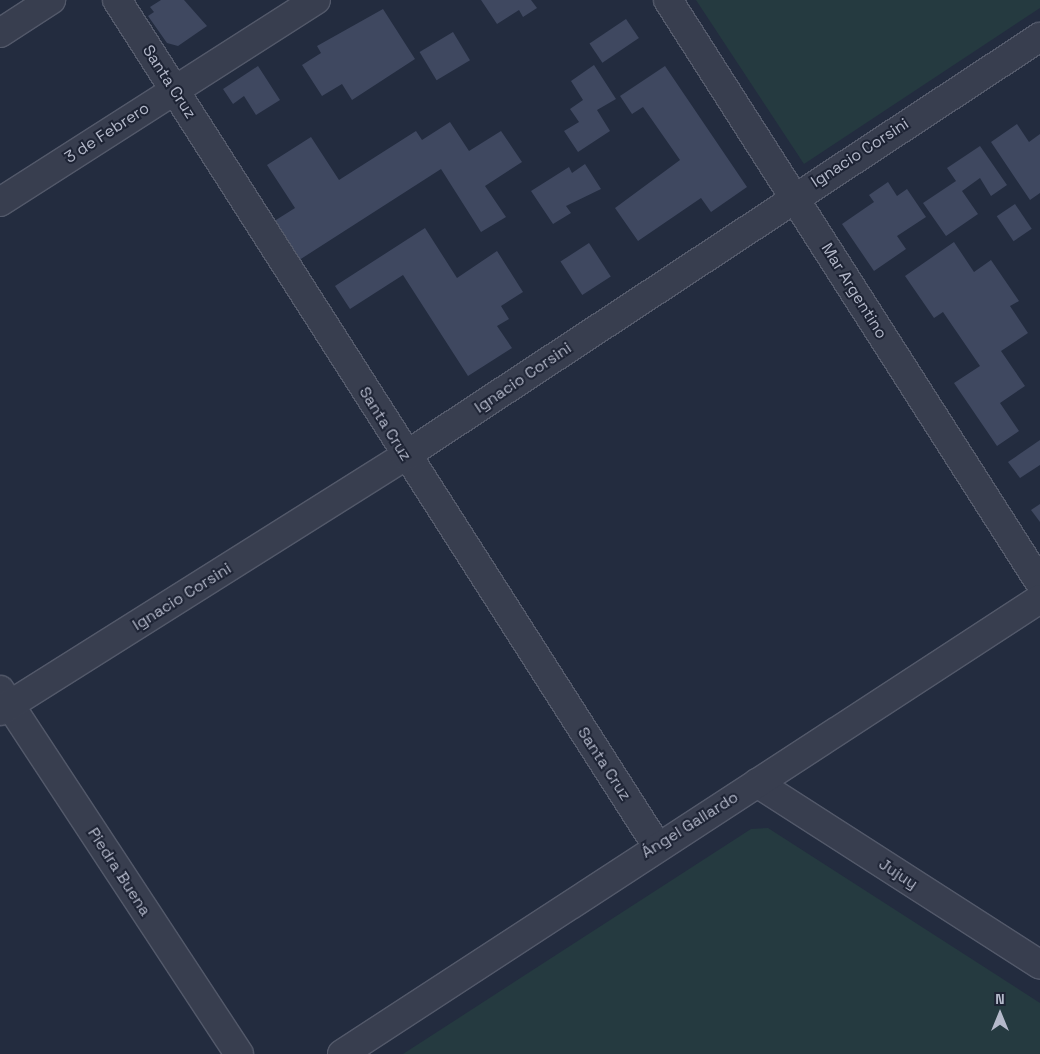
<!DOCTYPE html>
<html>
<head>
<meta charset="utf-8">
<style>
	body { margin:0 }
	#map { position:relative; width:1040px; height:1054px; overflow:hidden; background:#232c3f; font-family:"Space Grotesk",sans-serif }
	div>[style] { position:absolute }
	.green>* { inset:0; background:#253a40 }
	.building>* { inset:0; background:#3f4860; transform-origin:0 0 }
	.roads { filter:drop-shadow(1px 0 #53596a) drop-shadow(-1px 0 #53596a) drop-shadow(0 1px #53596a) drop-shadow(0 -1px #53596a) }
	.street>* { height:28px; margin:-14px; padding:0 14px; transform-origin:14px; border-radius:14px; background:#383e4f }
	span { translate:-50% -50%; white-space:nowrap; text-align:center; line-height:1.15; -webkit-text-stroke:4px #1d2334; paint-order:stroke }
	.street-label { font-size:16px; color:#b4b9ca }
	.north { position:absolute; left:975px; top:989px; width:50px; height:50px; -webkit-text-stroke:4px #1d2334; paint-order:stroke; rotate:0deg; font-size:14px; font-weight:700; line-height:20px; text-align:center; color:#b4b9ca }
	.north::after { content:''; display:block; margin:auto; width:18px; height:22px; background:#b4b9ca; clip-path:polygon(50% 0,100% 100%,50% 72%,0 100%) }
</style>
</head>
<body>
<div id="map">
	<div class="green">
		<div style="clip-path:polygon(696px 0,1040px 0,1040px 8px,804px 164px)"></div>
		<div style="clip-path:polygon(768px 828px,1040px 1003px,1040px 1054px,403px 1054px,751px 829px)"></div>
	</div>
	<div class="building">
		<div style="clip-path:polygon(161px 0,184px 0,207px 26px,178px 46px,167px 43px,148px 16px,154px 12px,150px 7px)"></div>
		<div style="clip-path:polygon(481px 0,531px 0,537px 8px,523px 17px,519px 10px,497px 24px)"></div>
		<div style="clip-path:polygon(383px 9px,415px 59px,352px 100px,342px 84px,322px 96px,302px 65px,321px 53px,317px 46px)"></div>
		<div style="left:626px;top:19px;width:23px;height:44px;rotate:56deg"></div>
		<div style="left:453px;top:32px;width:33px;height:39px;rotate:59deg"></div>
		<div style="clip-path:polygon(594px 65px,616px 99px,597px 110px,610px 131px,578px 152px,564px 131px,579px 122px,570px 109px,583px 100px,571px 81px)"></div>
		<div style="clip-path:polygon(258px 66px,280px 100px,256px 115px,244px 96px,233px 104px,223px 89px)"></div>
		<div style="clip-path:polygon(665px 66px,747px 187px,711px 212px,701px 198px,638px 241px,615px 208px,680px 160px,643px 107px,632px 114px,620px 96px)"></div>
		<div style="clip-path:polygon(450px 122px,469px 151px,501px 131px,522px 162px,485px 186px,506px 217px,481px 232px,441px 169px,293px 264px,268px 225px,295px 208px,267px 165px,311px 137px,339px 180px,416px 131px,422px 140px)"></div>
		<div style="clip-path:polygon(1017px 124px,1029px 142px,1040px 134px,1040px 193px,1030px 200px,991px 142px)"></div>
		<div style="clip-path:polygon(980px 146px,1007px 185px,991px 196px,980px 178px,962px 191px,978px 214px,946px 236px,923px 203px,956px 181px,947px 168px)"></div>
		<div style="clip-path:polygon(585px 164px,601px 189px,566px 206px,571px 213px,553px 224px,531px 191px,569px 167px,572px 173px)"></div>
		<div style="clip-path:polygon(888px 182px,897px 196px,907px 189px,926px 217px,897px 236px,906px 249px,874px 271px,842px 224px,874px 202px,869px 195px)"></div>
		<div style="left:1015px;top:204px;width:30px;height:22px;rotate:56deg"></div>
		<div style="clip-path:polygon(425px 228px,457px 278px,497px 251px,523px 292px,501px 306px,509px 319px,497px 326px,512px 348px,468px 376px,403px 275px,350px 309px,335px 286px)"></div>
		<div style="clip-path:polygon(954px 242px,974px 272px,991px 260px,1019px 301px,1010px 306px,1028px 333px,1001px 351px,1025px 386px,1000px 403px,1019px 431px,997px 446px,954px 383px,980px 366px,943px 312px,934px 318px,905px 276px)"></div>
		<div style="left:589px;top:243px;width:40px;height:34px;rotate:57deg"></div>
		<div style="clip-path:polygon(1040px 440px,1040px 465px,1020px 478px,1008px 462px)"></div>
		<div style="clip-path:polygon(1040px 504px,1040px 522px,1031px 510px)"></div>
	</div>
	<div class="roads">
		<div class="street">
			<div style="left:117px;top:0;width:1004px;rotate:57.45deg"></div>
			<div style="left:668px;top:0;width:692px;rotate:57.46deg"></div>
			<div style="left:0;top:33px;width:61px;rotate:-32.9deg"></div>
			<div style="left:0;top:202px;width:375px;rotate:-32.6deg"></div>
			<div style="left:0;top:690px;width:435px;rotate:56.7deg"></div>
			<div style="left:0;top:711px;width:479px;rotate:-32.2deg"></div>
			<div style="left:405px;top:456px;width:761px;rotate:-33.42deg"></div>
			<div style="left:757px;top:783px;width:336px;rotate:32.7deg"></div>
			<div style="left:342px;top:1054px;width:833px;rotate:-33.1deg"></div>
		</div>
	</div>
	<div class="street-label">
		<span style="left:169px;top:82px;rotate:57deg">Santa Cruz</span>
		<span style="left:107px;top:133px;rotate:-33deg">3 de Febrero</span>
		<span style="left:860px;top:153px;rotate:-33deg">Ignacio Corsini</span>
		<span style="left:854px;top:291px;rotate:58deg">Mar Argentino</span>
		<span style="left:523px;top:378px;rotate:-34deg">Ignacio Corsini</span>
		<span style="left:385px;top:424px;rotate:58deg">Santa Cruz</span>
		<span style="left:182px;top:597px;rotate:-32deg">Ignacio Corsini</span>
		<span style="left:604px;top:764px;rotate:57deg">Santa Cruz</span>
		<span style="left:690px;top:825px;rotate:-32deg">Ángel Gallardo</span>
		<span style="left:119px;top:872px;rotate:57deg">Piedra Buena</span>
		<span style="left:898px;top:874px;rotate:33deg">Jujuy</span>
	</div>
	<div class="north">N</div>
</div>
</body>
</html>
